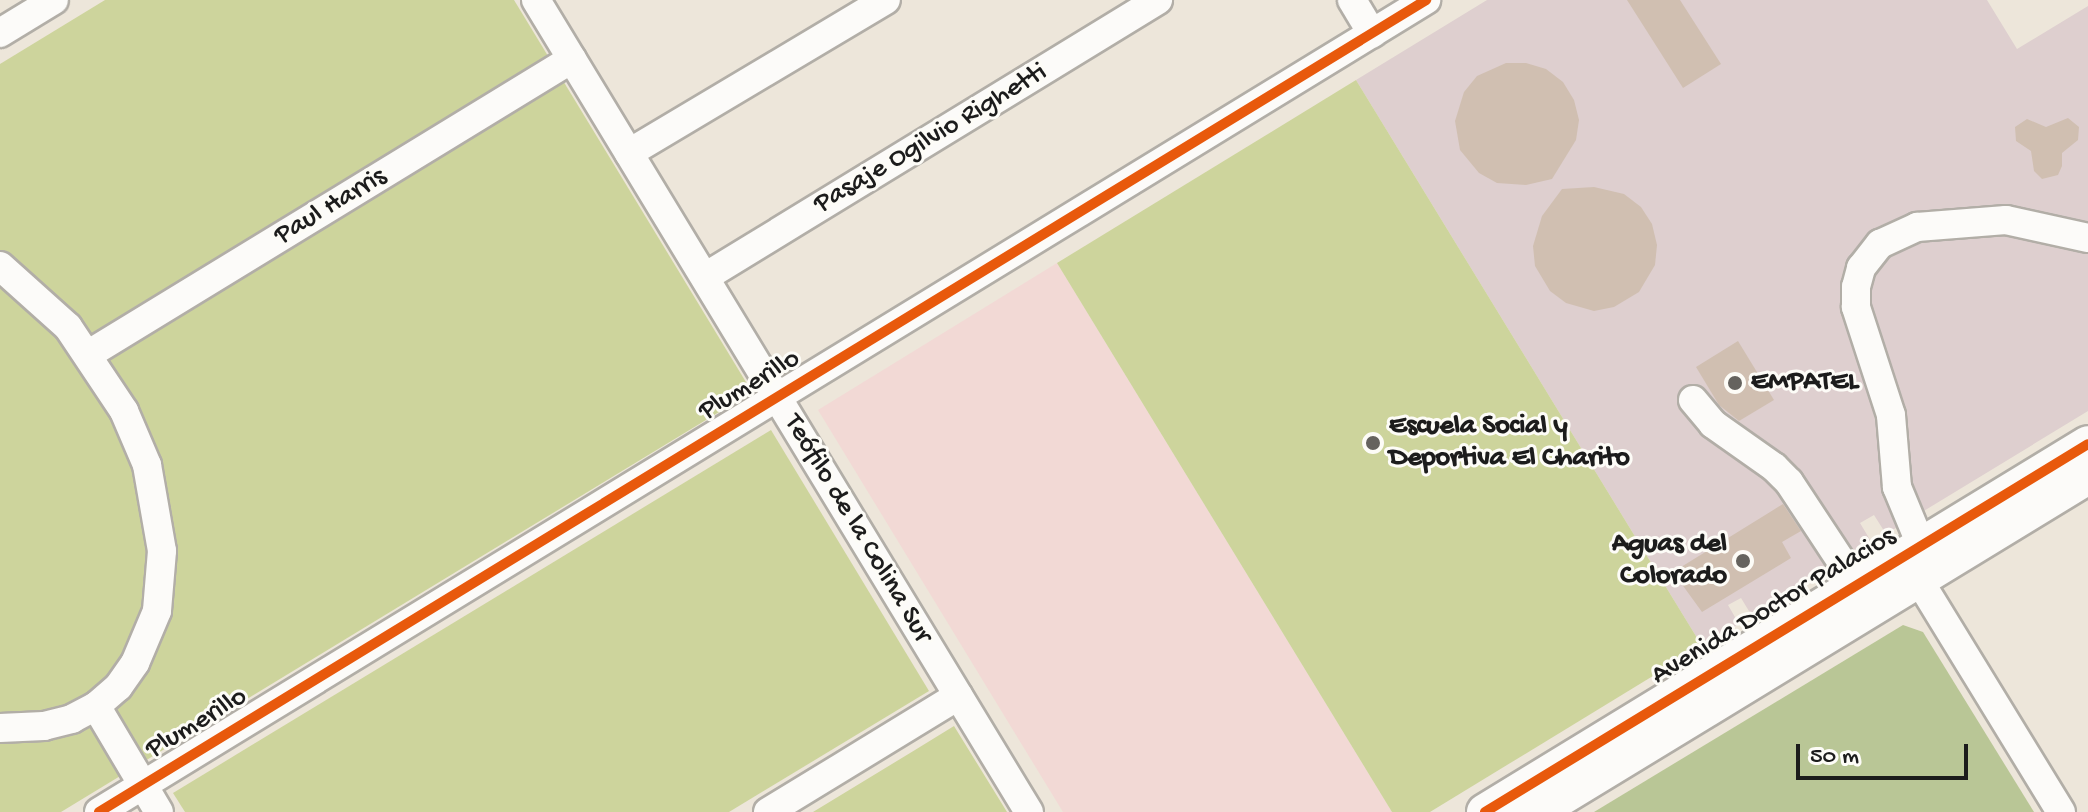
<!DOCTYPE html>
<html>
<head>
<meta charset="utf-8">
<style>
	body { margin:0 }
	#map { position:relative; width:2088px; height:812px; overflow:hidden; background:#ede6da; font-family:"Gochi Hand",sans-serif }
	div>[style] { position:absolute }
	.built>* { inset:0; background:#f2d9d5 }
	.industrial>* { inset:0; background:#decfcf }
	.green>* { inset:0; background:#cdd49c }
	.forest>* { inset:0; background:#b9c696 }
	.building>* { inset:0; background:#d0bfb1 }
	.roads { filter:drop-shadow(2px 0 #b2aea7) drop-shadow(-2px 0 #b2aea7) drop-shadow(0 2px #b2aea7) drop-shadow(0 -2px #b2aea7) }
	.minor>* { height:28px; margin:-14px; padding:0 14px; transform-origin:14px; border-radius:14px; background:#fcfbf9 }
	.major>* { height:36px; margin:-18px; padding:0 18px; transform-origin:18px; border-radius:18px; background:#fcfbf9 }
	.cycleway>* { height:10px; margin:-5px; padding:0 5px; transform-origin:5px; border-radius:5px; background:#e8590c }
	.dots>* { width:22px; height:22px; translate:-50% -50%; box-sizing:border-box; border:4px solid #fdfcf7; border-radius:50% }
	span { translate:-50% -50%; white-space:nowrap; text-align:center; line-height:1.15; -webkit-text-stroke:6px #fdfcf7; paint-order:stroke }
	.street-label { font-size:28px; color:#1c1c1c }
	.poi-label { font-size:28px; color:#1c1c1c; font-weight:700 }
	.left { translate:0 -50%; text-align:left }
	.right { translate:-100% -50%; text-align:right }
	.scale { position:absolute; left:1796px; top:744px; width:172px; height:36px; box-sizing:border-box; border:4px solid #1c1c1c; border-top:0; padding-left:10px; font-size:24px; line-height:28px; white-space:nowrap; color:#1c1c1c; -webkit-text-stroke:6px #fdfcf7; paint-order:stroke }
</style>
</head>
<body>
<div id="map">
	<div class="built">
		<div style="clip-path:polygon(1057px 263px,1392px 812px,1063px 812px,818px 410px)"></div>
	</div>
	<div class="industrial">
		<div style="clip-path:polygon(1487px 0,1987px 0,2017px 49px,2088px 6px,2088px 411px,1886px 534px,1874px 515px,1860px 523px,1872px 543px,1752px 616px,1741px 598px,1728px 605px,1739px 624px,1702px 646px,1356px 80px)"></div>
	</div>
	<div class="green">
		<div style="clip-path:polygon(105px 0,514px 0,752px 392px,61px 812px,0 812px,0 64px)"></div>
		<div style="clip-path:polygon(1356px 80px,1702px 646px,1430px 812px,1392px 812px,1057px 263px)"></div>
		<div style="clip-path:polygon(771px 430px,929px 691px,729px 812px,185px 812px,173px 793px)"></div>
		<div style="clip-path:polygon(954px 726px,1007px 812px,813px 812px,915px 750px)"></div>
	</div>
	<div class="forest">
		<div style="clip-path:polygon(1903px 625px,1923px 632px,2034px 812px,1594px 812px)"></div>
	</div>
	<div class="building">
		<div style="clip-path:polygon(1627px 0,1680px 0,1721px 64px,1683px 88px)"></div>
		<div style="clip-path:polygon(1506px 63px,1526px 63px,1546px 69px,1563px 82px,1574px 100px,1579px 120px,1576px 140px,1552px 179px,1526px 185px,1497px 183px,1479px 173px,1460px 150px,1455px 121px,1464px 92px,1477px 76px)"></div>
		<div style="clip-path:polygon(2068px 118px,2079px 127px,2078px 140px,2062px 153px,2062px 166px,2058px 175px,2042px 179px,2034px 171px,2031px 151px,2016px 141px,2015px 127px,2027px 119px,2046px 127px)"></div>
		<div style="clip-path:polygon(1594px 187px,1624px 194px,1641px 207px,1652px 224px,1657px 245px,1655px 265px,1639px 292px,1614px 307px,1594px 311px,1566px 303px,1550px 291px,1535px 266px,1533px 246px,1542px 216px,1562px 189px)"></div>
		<div style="clip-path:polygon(1738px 341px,1774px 400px,1739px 421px,1719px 405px,1696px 367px)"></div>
		<div style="clip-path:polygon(1783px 504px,1801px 531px,1782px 542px,1791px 558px,1702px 612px,1673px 572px)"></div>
	</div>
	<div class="roads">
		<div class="minor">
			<div style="left:536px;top:0;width:950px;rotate:58.74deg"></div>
			<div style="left:1352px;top:0;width:39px;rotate:59deg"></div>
			<div style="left:0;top:33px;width:63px;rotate:-31.4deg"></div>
			<div style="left:629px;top:153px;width:299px;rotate:-30.8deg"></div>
			<div style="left:0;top:266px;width:91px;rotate:41.9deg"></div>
			<div style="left:68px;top:327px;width:101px;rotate:56.3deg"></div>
			<div style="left:124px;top:411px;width:59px;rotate:66.9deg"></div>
			<div style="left:147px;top:465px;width:87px;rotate:80.1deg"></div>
			<div style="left:162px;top:551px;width:60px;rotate:94.8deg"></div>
			<div style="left:157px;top:611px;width:56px;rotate:112.9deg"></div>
			<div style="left:135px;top:663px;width:29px;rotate:125deg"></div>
			<div style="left:118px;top:687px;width:29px;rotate:139deg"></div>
			<div style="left:96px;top:706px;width:27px;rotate:152deg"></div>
			<div style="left:72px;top:719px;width:29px;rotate:166deg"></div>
			<div style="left:44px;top:726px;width:44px;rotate:177.4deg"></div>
			<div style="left:705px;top:277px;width:531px;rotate:-31.44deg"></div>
			<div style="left:89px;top:354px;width:566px;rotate:-31.42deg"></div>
			<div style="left:1693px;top:400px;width:31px;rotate:50deg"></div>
			<div style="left:1713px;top:424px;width:75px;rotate:35.2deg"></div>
			<div style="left:1774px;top:467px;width:21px;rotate:45deg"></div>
			<div style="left:1789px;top:482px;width:123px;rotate:56.6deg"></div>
			<div style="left:1921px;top:545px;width:63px;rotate:-112.5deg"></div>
			<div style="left:1897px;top:487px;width:72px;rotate:-94.8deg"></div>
			<div style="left:1891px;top:415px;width:114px;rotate:-108deg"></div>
			<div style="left:1856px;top:307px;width:20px;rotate:-90deg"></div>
			<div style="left:1856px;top:287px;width:20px;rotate:-75deg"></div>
			<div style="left:1861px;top:268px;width:31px;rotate:-52deg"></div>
			<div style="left:1880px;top:244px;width:41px;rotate:-24.7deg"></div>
			<div style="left:1917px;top:227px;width:89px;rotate:-4.5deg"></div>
			<div style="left:2006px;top:220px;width:84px;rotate:12.4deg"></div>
			<div style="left:1909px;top:564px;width:291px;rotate:58.5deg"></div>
			<div style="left:96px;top:706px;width:123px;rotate:59.3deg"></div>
			<div style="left:99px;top:812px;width:1556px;rotate:-31.46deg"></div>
			<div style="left:768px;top:812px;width:223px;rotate:-31.4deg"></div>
		</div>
		<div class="major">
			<div style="left:1485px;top:812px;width:706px;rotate:-31.39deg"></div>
			<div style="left:1537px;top:812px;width:645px;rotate:-31.37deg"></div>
		</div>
	</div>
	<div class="cycleway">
		<div style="left:99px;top:812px;width:1556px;rotate:-31.46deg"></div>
		<div style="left:1485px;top:812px;width:706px;rotate:-31.39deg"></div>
	</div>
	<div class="dots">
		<div style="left:1735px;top:383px;background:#65635e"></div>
		<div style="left:1373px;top:443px;background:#65635e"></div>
		<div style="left:1743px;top:561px;background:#65635e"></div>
	</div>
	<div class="street-label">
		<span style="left:931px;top:139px;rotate:-31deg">Pasaje Ogilvio Righetti</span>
		<span style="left:331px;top:207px;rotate:-31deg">Paul Harris</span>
		<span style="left:750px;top:386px;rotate:-31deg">Plumerillo</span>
		<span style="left:857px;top:529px;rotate:59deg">Teófilo de la Colina Sur</span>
		<span style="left:1774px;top:607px;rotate:-31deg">Avenida Doctor Palacios</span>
		<span style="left:197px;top:724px;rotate:-31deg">Plumerillo</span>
	</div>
	<div class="poi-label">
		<span class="left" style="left:1751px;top:383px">EMPATEL</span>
		<span class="left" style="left:1389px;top:443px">Escuela Social y<br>Deportiva El Charito</span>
		<span class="right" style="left:1727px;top:561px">Aguas del<br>Colorado</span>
	</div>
	<div class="scale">50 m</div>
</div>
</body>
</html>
